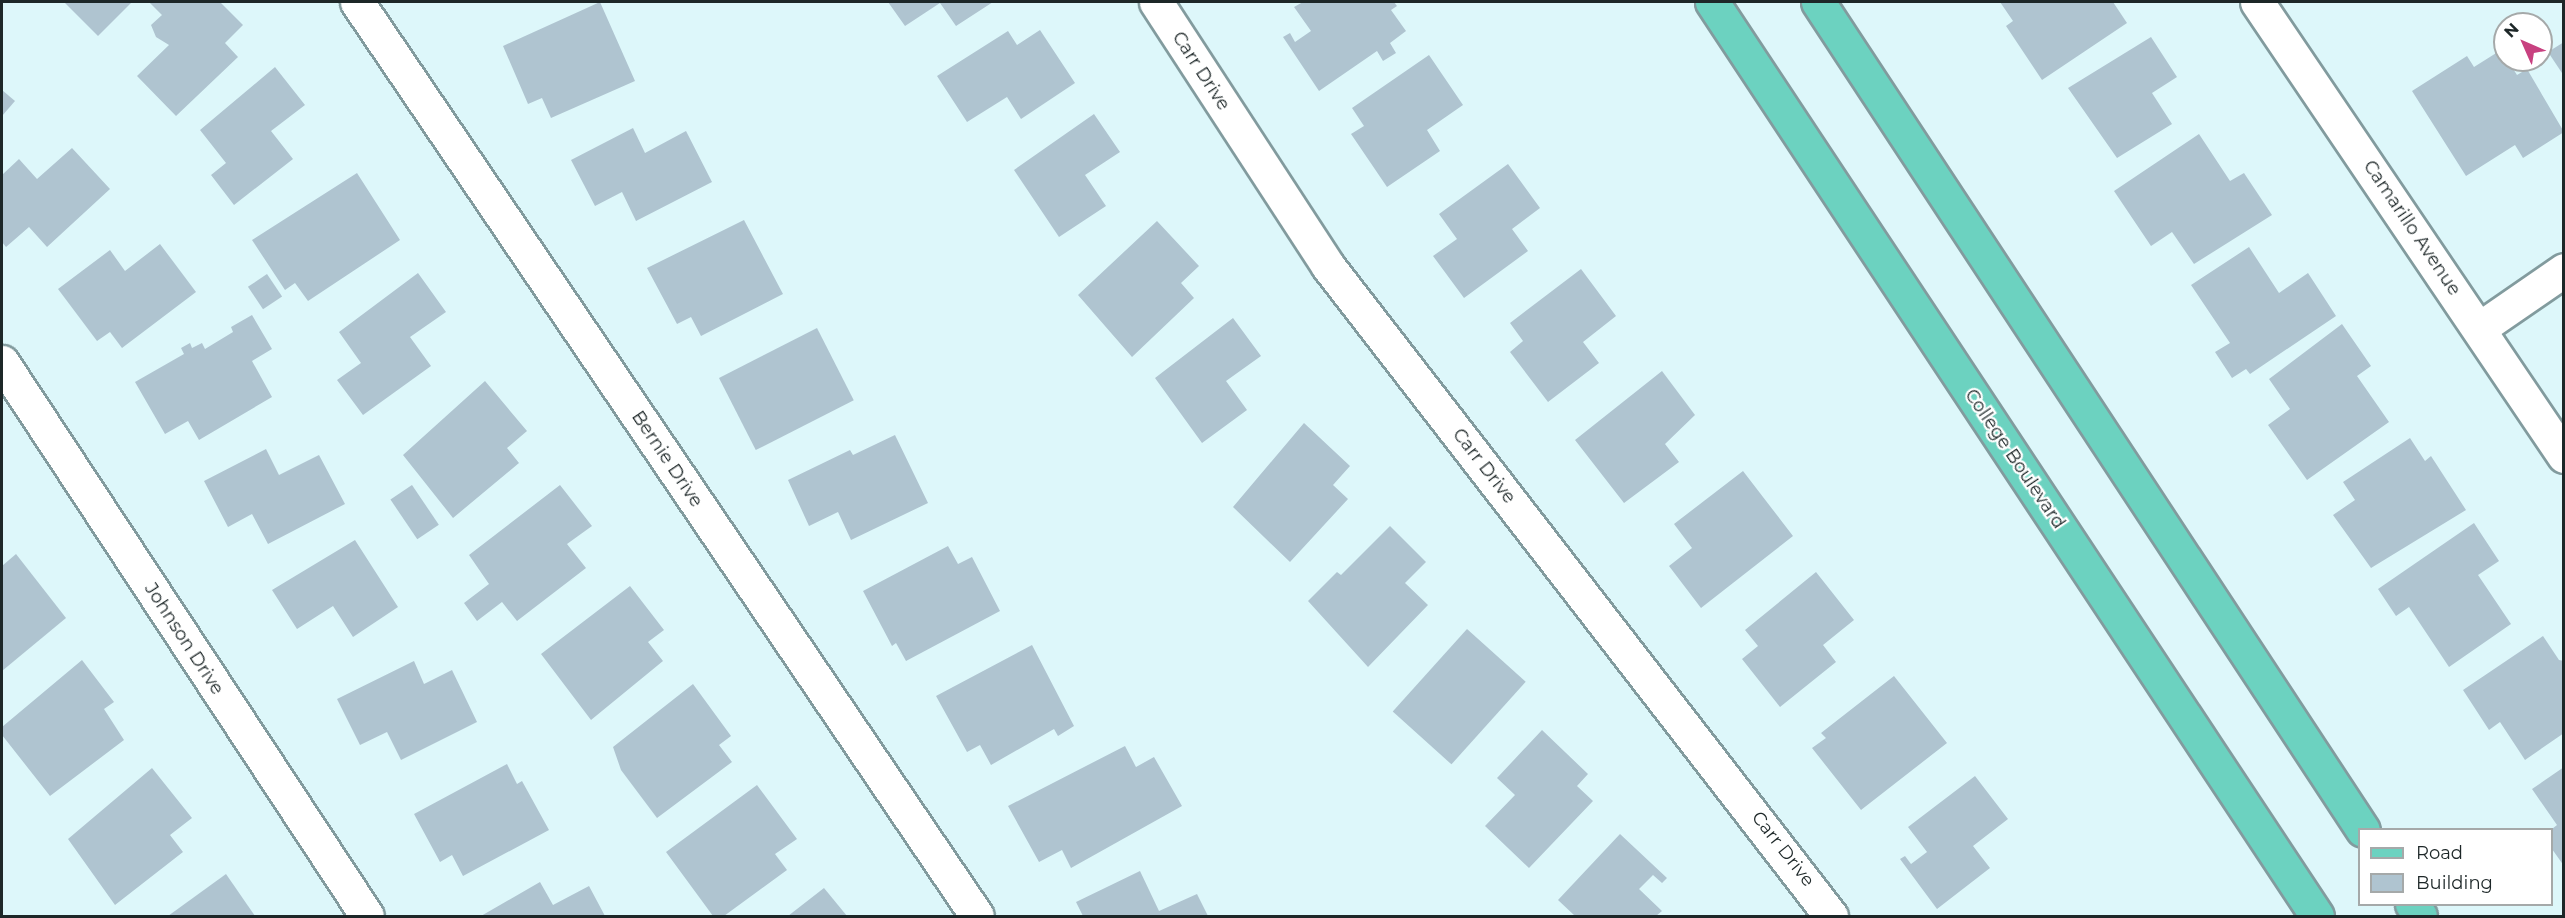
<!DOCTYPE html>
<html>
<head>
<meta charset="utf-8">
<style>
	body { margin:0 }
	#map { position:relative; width:2565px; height:918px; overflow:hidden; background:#ddf7fa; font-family:Montserrat,sans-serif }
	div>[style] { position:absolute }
	.building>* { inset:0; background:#afc4d0; transform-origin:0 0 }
	.roads { filter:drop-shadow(2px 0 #829b9e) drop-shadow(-2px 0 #829b9e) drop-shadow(0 2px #829b9e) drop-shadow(0 -2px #829b9e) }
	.minor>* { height:33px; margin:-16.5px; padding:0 16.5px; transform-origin:16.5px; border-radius:16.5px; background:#fff }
	.primary>* { height:33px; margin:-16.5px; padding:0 16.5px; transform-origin:16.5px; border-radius:16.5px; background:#6cd2c0 }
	span { translate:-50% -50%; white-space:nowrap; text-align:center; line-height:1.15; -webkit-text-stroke:4.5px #fff; paint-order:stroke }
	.street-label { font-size:18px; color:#1d2728 }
	.frame { position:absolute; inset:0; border:3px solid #1d2728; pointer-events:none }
	.legend { position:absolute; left:2358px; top:828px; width:195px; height:78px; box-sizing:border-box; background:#fff; border:2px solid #a5a9a9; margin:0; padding:8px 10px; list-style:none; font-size:18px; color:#1d2728 }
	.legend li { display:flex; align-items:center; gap:12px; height:30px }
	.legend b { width:30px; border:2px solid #a5a9a9 }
	.north { position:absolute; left:2493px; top:12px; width:60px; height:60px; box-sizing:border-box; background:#fff; border:2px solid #a5a9a9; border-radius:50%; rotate:315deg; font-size:16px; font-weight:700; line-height:24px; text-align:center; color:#1d2728 }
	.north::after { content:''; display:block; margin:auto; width:21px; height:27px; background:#c84180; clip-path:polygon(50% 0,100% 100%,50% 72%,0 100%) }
</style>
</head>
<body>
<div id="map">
	<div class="building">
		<div style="clip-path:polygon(64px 2px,132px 2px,98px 36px)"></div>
		<div style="clip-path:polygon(149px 2px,220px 2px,243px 25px,225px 43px,238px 57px,176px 116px,137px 76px,169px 45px,156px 37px,151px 25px,162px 15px)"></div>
		<div style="clip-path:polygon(600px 2px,635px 81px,551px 118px,542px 98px,528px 104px,503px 46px)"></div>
		<div style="clip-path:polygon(888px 2px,993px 2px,956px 26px,940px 3px,905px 26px)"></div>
		<div style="clip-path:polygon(1303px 2px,1394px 2px,1397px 6px,1391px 10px,1406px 31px,1390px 43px,1396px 53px,1383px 61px,1377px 51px,1319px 91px,1283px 37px,1290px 33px,1295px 42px,1311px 31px,1294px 7px)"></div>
		<div style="clip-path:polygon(2000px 2px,2113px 2px,2127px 23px,2042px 80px,2006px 26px,2013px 21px)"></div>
		<div style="clip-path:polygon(1040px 30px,1075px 83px,1021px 119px,1007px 97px,967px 122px,937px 76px,1008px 31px,1017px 45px)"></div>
		<div style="clip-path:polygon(2151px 37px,2177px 77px,2152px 93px,2172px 124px,2117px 158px,2068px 88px)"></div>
		<div style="clip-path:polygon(2564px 42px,2564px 76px,2548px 52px)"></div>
		<div style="clip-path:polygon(2501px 50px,2517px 75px,2527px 69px,2564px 132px,2523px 158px,2515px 145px,2466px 176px,2412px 91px,2467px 56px,2474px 67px)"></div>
		<div style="clip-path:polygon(1429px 55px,1463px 105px,1427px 130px,1440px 151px,1387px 187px,1351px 134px,1364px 126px,1352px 108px)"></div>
		<div style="clip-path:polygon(275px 67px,305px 105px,271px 131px,293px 159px,234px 205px,211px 175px,226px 163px,200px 130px)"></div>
		<div style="clip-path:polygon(2px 90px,15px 101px,2px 116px)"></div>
		<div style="clip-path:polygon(1094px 114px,1120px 152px,1085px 175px,1106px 206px,1059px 237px,1014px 170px)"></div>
		<div style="clip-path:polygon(633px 128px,645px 153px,686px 131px,712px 182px,636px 221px,622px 192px,595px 206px,571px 160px)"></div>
		<div style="clip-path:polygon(2199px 134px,2230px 181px,2244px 173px,2272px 215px,2194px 264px,2172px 232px,2151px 246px,2114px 191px)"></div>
		<div style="clip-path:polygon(72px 148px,110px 189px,47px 247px,29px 227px,6px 247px,2px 242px,2px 175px,19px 159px,37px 179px)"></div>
		<div style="clip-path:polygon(1508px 164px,1540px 208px,1512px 229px,1528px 251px,1464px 298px,1433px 256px,1457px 239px,1439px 214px)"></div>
		<div style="clip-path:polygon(357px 173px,400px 240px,308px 301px,295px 283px,285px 290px,252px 240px)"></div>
		<div style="clip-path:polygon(744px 220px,783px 294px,701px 336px,691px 317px,677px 324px,647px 268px)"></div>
		<div style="clip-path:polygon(1157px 221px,1199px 266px,1181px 283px,1194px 298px,1132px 357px,1078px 295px)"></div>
		<div style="clip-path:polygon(160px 244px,196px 292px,122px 348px,110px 332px,97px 341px,58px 289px,110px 250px,125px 271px)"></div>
		<div style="clip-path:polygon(2249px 247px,2279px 293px,2308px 273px,2336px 316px,2250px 374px,2246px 369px,2232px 378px,2215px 352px,2230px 343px,2191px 285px)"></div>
		<div style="clip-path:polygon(1581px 269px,1616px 316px,1583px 342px,1599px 363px,1548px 402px,1510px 352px,1523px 341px,1510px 323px)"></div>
		<div style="clip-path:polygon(418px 273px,446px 312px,410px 337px,431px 366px,363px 415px,337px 380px,361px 363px,339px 332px)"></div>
		<div style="left:267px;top:274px;width:27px;height:23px;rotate:56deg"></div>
		<div style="clip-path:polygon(252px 315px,272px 349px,252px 361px,272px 397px,199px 440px,188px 421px,165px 434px,135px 382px,184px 354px,181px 348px,190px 343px,192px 348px,202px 343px,205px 349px,233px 332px,231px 327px)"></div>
		<div style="clip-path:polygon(1233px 318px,1261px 356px,1226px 381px,1247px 410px,1202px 443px,1155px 378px)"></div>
		<div style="clip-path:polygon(2342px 324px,2371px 366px,2357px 376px,2389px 422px,2307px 480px,2268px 425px,2290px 409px,2269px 379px)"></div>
		<div style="left:817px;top:328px;width:81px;height:110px;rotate:63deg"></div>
		<div style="clip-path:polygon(1662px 371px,1695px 415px,1665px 444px,1679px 462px,1624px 503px,1575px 440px)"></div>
		<div style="clip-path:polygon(485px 381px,527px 431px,507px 448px,519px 463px,453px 518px,403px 455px)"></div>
		<div style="clip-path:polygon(1304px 423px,1350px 466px,1333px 485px,1348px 499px,1290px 562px,1233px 507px)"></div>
		<div style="clip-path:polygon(895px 435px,928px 503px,851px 540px,838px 512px,809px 526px,788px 480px,850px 450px,853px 455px)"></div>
		<div style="clip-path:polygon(2410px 438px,2425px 461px,2431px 456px,2466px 510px,2371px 568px,2333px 515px,2355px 500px,2343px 482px)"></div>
		<div style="clip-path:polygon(266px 449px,279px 475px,319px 455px,345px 504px,268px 544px,252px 514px,228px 527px,204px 481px)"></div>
		<div style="clip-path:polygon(1743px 471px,1793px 536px,1701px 608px,1669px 566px,1692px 548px,1674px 524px)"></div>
		<div style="left:412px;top:485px;width:48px;height:26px;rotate:56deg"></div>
		<div style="clip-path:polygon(560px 485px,592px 526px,567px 544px,586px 568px,517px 621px,502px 602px,477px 621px,464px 603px,489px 584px,469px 555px)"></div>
		<div style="clip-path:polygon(2474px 523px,2499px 561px,2478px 575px,2511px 624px,2449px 667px,2409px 607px,2396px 616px,2378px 589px)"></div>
		<div style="clip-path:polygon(1390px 526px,1426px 562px,1405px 583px,1428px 605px,1368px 667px,1308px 601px,1337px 572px,1341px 575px)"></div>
		<div style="clip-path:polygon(355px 540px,398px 607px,353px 637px,333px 606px,297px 629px,272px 590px)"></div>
		<div style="clip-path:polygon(948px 546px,958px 564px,972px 557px,1000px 611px,906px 661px,896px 643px,892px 646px,863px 591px)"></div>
		<div style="clip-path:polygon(16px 554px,66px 618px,2px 671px,2px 566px)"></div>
		<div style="clip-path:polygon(1816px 572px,1854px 620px,1823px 645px,1836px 662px,1780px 707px,1742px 659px,1758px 646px,1745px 630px)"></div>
		<div style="clip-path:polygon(630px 586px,664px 630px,648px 642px,663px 661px,591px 720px,541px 654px)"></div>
		<div style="left:1467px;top:629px;width:79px;height:111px;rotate:42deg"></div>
		<div style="clip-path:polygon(2543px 636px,2559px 660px,2564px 661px,2564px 733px,2525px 760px,2500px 722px,2489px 730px,2463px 690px)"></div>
		<div style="clip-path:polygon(1032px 645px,1074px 726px,1058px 736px,1054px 729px,991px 765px,980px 745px,967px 752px,936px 696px)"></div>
		<div style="clip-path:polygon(82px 660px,114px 702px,104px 709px,124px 740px,50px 796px,2px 735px,2px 727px)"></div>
		<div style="clip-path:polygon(414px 661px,424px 684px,452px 670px,477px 722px,401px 760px,387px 732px,360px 745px,337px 699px)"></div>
		<div style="clip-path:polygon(1894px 676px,1947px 743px,1861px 810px,1812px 748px,1826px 738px,1821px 733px)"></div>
		<div style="clip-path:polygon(693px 684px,731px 736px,719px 745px,732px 762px,657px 818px,621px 770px,613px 747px)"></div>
		<div style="clip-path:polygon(1542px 730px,1588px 774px,1577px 786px,1593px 801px,1529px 868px,1485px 826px,1515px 795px,1497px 778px)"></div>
		<div style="clip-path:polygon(1125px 746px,1136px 767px,1154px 757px,1182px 806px,1071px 868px,1062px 850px,1039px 862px,1008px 806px)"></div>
		<div style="clip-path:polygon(507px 764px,517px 784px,522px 781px,549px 830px,463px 876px,452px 855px,440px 862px,414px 814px)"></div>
		<div style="clip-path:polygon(2564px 767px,2564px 866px,2552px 849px,2552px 829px,2557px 825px,2532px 789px)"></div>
		<div style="clip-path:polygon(152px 768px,192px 818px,170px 835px,183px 852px,115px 905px,68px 839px)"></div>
		<div style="clip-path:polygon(1975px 776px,2008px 819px,1973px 846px,1990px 868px,1937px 909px,1900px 859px,1905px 856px,1911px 864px,1927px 852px,1908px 827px)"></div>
		<div style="clip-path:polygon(757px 785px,797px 839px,775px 854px,787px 870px,724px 916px,713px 916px,666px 852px)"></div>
		<div style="clip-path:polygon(1620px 834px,1667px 878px,1662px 883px,1653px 875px,1639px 889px,1662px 911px,1656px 916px,1575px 916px,1558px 900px)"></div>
		<div style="clip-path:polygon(1140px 871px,1159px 911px,1197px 894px,1208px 916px,1083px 916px,1076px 902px)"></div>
		<div style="clip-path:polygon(226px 874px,255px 916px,168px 916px)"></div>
		<div style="clip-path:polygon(540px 882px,553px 905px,589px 886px,605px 916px,481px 916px)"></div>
		<div style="clip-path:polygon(824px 888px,847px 916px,788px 916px)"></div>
	</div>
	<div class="roads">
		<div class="minor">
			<div style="left:357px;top:2px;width:1104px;rotate:55.85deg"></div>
			<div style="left:1156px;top:2px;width:315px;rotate:56.9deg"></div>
			<div style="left:1328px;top:266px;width:822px;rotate:52.27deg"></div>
			<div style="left:2257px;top:2px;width:548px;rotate:55.93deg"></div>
			<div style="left:2480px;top:328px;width:102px;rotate:-34.6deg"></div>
			<div style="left:2px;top:362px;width:663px;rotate:56.62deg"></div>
		</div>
		<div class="primary">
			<div style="left:1712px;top:2px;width:1096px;rotate:56.5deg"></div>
			<div style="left:1818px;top:2px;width:991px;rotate:56.65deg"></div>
			<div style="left:2412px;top:904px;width:14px;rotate:56deg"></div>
		</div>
	</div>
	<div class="street-label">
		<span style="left:1201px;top:71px;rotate:57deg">Carr Drive</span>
		<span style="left:2412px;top:228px;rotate:56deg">Camarillo Avenue</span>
		<span style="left:667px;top:459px;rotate:56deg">Bernie Drive</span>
		<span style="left:2015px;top:459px;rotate:56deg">College Boulevard</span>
		<span style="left:1484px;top:466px;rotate:52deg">Carr Drive</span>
		<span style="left:184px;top:639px;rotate:57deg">Johnson Drive</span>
		<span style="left:1783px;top:849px;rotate:52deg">Carr Drive</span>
	</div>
	<div class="frame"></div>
	<ul class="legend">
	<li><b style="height:8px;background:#6cd2c0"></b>Road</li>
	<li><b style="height:16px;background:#afc4d0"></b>Building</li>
	</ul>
	<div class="north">N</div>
</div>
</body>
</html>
